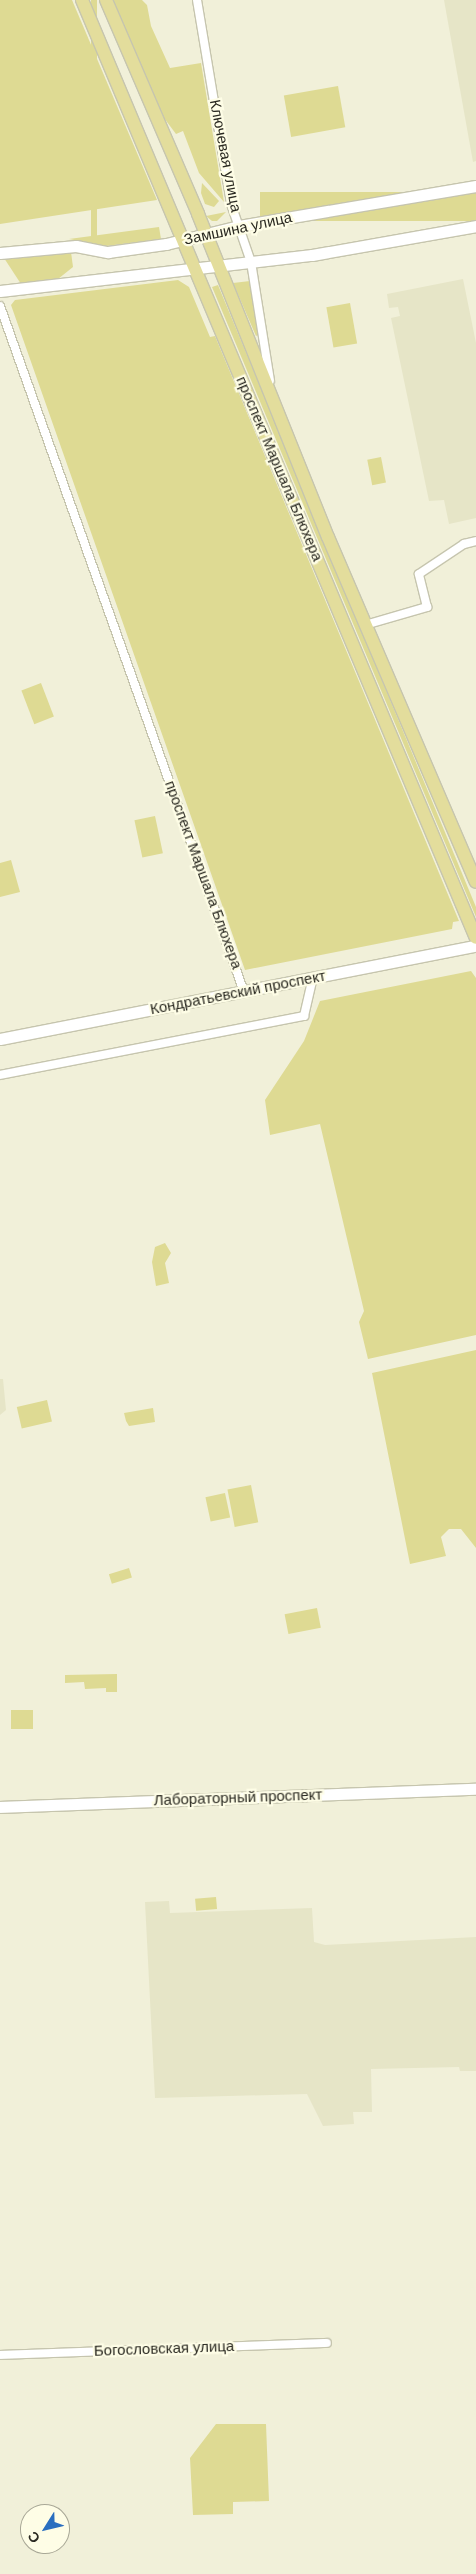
<!DOCTYPE html>
<html>
<head>
<meta charset="utf-8">
<style>
	body { margin:0 }
	#map { position:relative; width:476px; height:2574px; overflow:hidden; background:#f1f0d9; font-family:"DM Sans",sans-serif }
	div>[style] { position:absolute }
	.built>* { inset:0; background:#e6e5c7 }
	.green>* { inset:0; background:#deda93; transform-origin:0 0 }
	.roads { filter:drop-shadow(1px 0 #c6c5ae) drop-shadow(-1px 0 #c6c5ae) drop-shadow(0 1px #c6c5ae) drop-shadow(0 -1px #c6c5ae) }
	.street>* { height:8px; margin:-4px; padding:0 4px; transform-origin:4px; border-radius:4px; background:#fff }
	.secondary>* { height:11px; margin:-5.5px; padding:0 5.5px; transform-origin:5.5px; border-radius:5.5px; background:#fff }
	.primary>* { height:12px; margin:-6px; padding:0 6px; transform-origin:6px; border-radius:6px; background:#e3dd9c }
	span { translate:-50% -50%; white-space:nowrap; text-align:center; line-height:1.15; -webkit-text-stroke:4.5px #fefde6; paint-order:stroke }
	.street-label { font-size:15px; color:#2a2921 }
	.north { position:absolute; left:20px; top:2504px; width:50px; height:50px; box-sizing:border-box; background:#fefde6; border:1px solid #a9a897; border-radius:50%; rotate:234deg; font-size:14px; font-weight:700; line-height:20px; text-align:center; color:#2a2921 }
	.north::after { content:''; display:block; margin:auto; width:18px; height:22px; background:#2a6ebf; clip-path:polygon(50% 0,100% 100%,50% 72%,0 100%) }
</style>
</head>
<body>
<div id="map">
	<div class="built">
		<div style="clip-path:polygon(444px 0,476px 0,476px 161px,473px 162px)"></div>
		<div style="clip-path:polygon(463px 279px,476px 343px,476px 518px,449px 524px,444px 500px,429px 501px,391px 318px,400px 316px,398px 307px,389px 308px,387px 294px)"></div>
		<div style="clip-path:polygon(0 1379px,3px 1379px,6px 1410px,0 1415px)"></div>
		<div style="clip-path:polygon(169px 1901px,170px 1913px,312px 1908px,314px 1942px,325px 1945px,476px 1937px,476px 2071px,460px 2071px,459px 2067px,371px 2069px,372px 2112px,353px 2112px,354px 2124px,323px 2126px,307px 2094px,155px 2098px,145px 1902px)"></div>
	</div>
	<div class="green">
		<div style="clip-path:polygon(0 0,72px 0,157px 200px,0 224px)"></div>
		<div style="left:91px;top:0;width:6px;height:236px"></div>
		<div style="clip-path:polygon(113px 0,142px 0,147px 5px,151px 26px,170px 68px,201px 63px,224px 202px,199px 173px,183px 131px,176px 134px,164px 118px)"></div>
		<div style="left:338px;top:86px;width:42px;height:55px;rotate:80deg"></div>
		<div style="clip-path:polygon(202px 183px,219px 201px,214px 207px,205px 204px,201px 193px)"></div>
		<div style="left:476px;top:192px;width:29px;height:216px;rotate:90deg"></div>
		<div style="clip-path:polygon(226px 212px,217px 221px,212px 221px,206px 216px)"></div>
		<div style="clip-path:polygon(159px 227px,161px 239px,106px 246px,69px 239px)"></div>
		<div style="clip-path:polygon(71px 252px,73px 267px,58px 279px,21px 284px,4px 258px)"></div>
		<div style="clip-path:polygon(178px 280px,189px 287px,210px 337px,215px 336px,459px 921px,453px 922px,452px 929px,245px 970px,11px 305px,15px 300px)"></div>
		<div style="clip-path:polygon(250px 281px,258px 335px,256px 336px,233px 283px)"></div>
		<div style="clip-path:polygon(218px 285px,476px 907px,476px 917px,212px 287px)"></div>
		<div style="left:350px;top:303px;width:41px;height:24px;rotate:80deg"></div>
		<div style="left:381px;top:457px;width:26px;height:14px;rotate:79deg"></div>
		<div style="left:41px;top:683px;width:36px;height:21px;rotate:69deg"></div>
		<div style="left:155px;top:816px;width:38px;height:21px;rotate:78deg"></div>
		<div style="clip-path:polygon(11px 860px,20px 892px,0 897px,0 863px)"></div>
		<div style="clip-path:polygon(471px 971px,476px 978px,476px 1335px,368px 1359px,359px 1322px,364px 1311px,320px 1124px,270px 1135px,265px 1100px,304px 1041px,320px 1001px)"></div>
		<div style="clip-path:polygon(165px 1243px,171px 1253px,165px 1263px,169px 1283px,156px 1286px,152px 1262px,155px 1247px)"></div>
		<div style="clip-path:polygon(476px 1350px,476px 1548px,461px 1529px,449px 1529px,441px 1537px,446px 1556px,410px 1564px,372px 1373px)"></div>
		<div style="left:47px;top:1400px;width:22px;height:31px;rotate:77deg"></div>
		<div style="clip-path:polygon(153px 1408px,155px 1422px,129px 1426px,126px 1421px,124px 1413px)"></div>
		<div style="left:251px;top:1485px;width:38px;height:24px;rotate:79deg"></div>
		<div style="left:225px;top:1493px;width:25px;height:20px;rotate:78deg"></div>
		<div style="left:129px;top:1568px;width:10px;height:21px;rotate:73deg"></div>
		<div style="left:317px;top:1608px;width:20px;height:33px;rotate:79deg"></div>
		<div style="clip-path:polygon(117px 1674px,117px 1692px,106px 1692px,106px 1688px,85px 1689px,84px 1682px,65px 1683px,65px 1675px)"></div>
		<div style="left:33px;top:1710px;width:19px;height:22px;rotate:90deg"></div>
		<div style="left:216px;top:1897px;width:12px;height:21px;rotate:85deg"></div>
		<div style="clip-path:polygon(216px 2424px,266px 2424px,269px 2501px,233px 2502px,233px 2514px,193px 2515px,190px 2458px)"></div>
	</div>
	<div class="roads">
		<div class="street">
			<div style="left:197px;top:0;width:207px;rotate:80.5deg"></div>
			<div style="left:231px;top:204px;width:61px;rotate:71deg"></div>
			<div style="left:251px;top:262px;width:120px;rotate:80.9deg"></div>
			<div style="left:0;top:306px;width:728px;rotate:70.42deg"></div>
			<div style="left:365px;top:625px;width:65px;rotate:-16.2deg"></div>
			<div style="left:427px;top:607px;width:34px;rotate:-104deg"></div>
			<div style="left:419px;top:574px;width:54px;rotate:-33.7deg"></div>
			<div style="left:464px;top:544px;width:12px;rotate:-14deg"></div>
			<div style="left:0;top:1075px;width:310px;rotate:-11deg"></div>
			<div style="left:304px;top:1016px;width:39px;rotate:-77deg"></div>
			<div style="left:0;top:2355px;width:327px;rotate:-2.1deg"></div>
		</div>
		<div class="secondary">
			<div style="left:0;top:253px;width:76px;rotate:-5.3deg"></div>
			<div style="left:76px;top:246px;width:33px;rotate:11deg"></div>
			<div style="left:108px;top:252px;width:59px;rotate:-7.9deg"></div>
			<div style="left:166px;top:244px;width:75px;rotate:-13.9deg"></div>
			<div style="left:239px;top:226px;width:240px;rotate:-9.6deg"></div>
			<div style="left:0;top:291px;width:314px;rotate:-6.6deg"></div>
			<div style="left:312px;top:255px;width:167px;rotate:-10deg"></div>
			<div style="left:0;top:1039px;width:485px;rotate:-11.1deg"></div>
			<div style="left:0;top:1807px;width:476px;rotate:-2.2deg"></div>
		</div>
		<div class="primary">
			<div style="left:82px;top:0;width:1017px;rotate:67.22deg"></div>
			<div style="left:106px;top:0;width:233px;rotate:66.7deg"></div>
			<div style="left:198px;top:214px;width:348px;rotate:68.1deg"></div>
			<div style="left:328px;top:537px;width:375px;rotate:66.8deg"></div>
		</div>
	</div>
	<div class="street-label">
		<span style="left:225px;top:156px;rotate:79deg">Ключевая улица</span>
		<span style="left:238px;top:229px;rotate:-12deg">Замшина улица</span>
		<span style="left:279px;top:469px;rotate:67deg">проспект Маршала Блюхера</span>
		<span style="left:203px;top:875px;rotate:70deg">проспект Маршала Блюхера</span>
		<span style="left:238px;top:993px;rotate:-11deg">Кондратьевский проспект</span>
		<span style="left:238px;top:1798px;rotate:-2deg">Лабораторный проспект</span>
		<span style="left:164px;top:2349px;rotate:-2deg">Богословская улица</span>
	</div>
	<div class="north">С</div>
</div>
</body>
</html>
